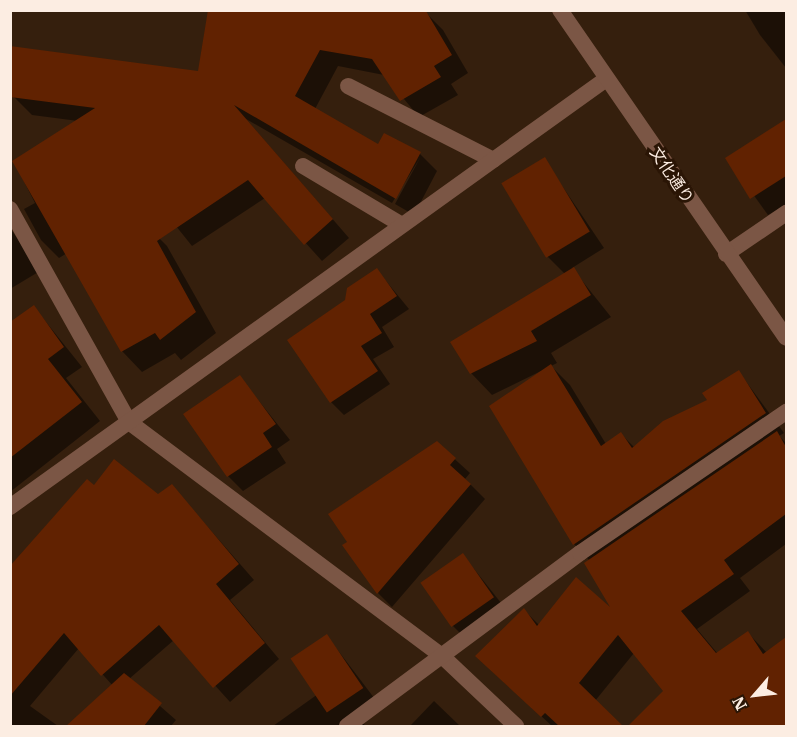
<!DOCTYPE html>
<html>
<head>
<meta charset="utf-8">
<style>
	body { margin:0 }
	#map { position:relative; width:797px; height:737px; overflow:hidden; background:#351f0d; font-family:"IBM Plex Serif","Noto Sans JP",serif }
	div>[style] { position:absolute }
	.shadow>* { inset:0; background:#0007 }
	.building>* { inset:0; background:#612201; transform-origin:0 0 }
	.minor>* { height:16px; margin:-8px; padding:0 8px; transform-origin:8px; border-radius:8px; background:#7b5645 }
	.tertiary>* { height:16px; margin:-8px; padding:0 8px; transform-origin:8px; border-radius:8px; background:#7b5645 }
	span { translate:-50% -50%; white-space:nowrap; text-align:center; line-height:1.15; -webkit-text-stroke:6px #2a1505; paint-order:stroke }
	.street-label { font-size:16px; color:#fcede2 }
	.frame { position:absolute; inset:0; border:12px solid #fcede2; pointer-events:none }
	.north { position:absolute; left:725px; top:665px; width:60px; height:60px; -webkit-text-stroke:4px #2a1505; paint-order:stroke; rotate:242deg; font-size:16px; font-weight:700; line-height:24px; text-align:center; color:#fcede2 }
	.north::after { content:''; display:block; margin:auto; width:21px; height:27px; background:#fcede2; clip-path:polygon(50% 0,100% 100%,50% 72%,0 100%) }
</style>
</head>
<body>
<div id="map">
	<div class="shadow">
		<div style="clip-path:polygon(209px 10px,362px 10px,368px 23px,388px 10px,403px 10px,412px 20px,425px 12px,443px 30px,468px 73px,451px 84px,458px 95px,419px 117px,384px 75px,338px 66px,315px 109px,379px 146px,420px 154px,437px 171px,414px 215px,395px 204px,420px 158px,392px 203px,246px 119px,349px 238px,322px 261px,265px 198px,192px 246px,155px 200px,59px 258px,41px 240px,24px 209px,35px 203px,14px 162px,78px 121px,32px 115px,14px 97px,199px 73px)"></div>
		<div style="clip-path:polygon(745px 10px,786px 10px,786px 68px,760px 35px)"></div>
		<div style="clip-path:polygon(786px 121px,786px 205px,768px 215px,727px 158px)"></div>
		<div style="clip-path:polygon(544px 159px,604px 248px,572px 268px,611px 317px,551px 353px,557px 363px,551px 366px,570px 385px,606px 444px,621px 434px,634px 447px,709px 400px,739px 372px,784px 433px,779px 436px,786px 443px,786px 544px,740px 578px,750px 591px,697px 629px,718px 654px,748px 633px,767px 653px,786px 639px,786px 726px,631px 726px,665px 691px,634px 653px,595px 701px,621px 726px,552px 726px,494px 673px,524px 610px,540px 626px,615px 613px,590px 561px,574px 544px,541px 371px,492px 395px,471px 373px,565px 274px,548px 257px,504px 183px)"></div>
		<div style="clip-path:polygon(147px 226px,167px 246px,216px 333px,181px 360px,175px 353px,142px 372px,122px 351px)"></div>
		<div style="clip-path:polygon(10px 228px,40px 271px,10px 289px)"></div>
		<div style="clip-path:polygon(377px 270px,409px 309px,382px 327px,394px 347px,373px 359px,390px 384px,344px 415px,331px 402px,347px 301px)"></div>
		<div style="clip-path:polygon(34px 307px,82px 367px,66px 378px,100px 421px,10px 492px,10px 324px)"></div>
		<div style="clip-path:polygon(240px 377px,290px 440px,277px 449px,286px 463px,243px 491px,228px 476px)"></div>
		<div style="clip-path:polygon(437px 443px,470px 473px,465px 479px,485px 499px,392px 607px,378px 593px)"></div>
		<div style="clip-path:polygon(172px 486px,254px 580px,230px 600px,279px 659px,230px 702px,174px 640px,129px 679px,176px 720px,171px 726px,68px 726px,113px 686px,79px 648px,30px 706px,58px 726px,10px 726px,10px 569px,95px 487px,158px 496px)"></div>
		<div style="clip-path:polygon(463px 555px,509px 613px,468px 641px,453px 626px)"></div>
		<div style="clip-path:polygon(327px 636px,378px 703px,357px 718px,366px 726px,273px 726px,318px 694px)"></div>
		<div style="clip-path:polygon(434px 701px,460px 726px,410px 726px)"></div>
	</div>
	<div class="building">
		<div style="clip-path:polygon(208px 10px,426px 11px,452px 55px,434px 66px,441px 77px,400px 101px,372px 59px,320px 50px,295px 96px,378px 144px,384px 133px,421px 152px,396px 199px,234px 105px,333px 219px,304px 245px,248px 180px,157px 241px,196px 312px,160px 340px,155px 333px,121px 352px,12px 161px,95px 108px,10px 97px,10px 46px,198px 71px)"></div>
		<div style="clip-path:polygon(786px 119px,786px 176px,750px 199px,725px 158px)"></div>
		<div style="left:545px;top:157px;width:87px;height:51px;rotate:59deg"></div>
		<div style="clip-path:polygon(574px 267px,591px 295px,531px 331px,537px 341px,470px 374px,450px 342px)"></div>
		<div style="clip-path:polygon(377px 268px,397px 296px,370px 314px,382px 333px,361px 346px,378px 371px,330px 403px,287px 340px,345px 300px,347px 288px)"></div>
		<div style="clip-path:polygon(34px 305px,64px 347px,48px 359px,82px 402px,10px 458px,10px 322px)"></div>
		<div style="clip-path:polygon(551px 364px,601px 446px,621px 432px,632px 448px,663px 421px,707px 400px,702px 393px,739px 370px,766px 413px,573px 545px,489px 406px)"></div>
		<div style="clip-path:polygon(240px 375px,276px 424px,263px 433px,272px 447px,227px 477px,183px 414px)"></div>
		<div style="clip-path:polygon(777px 431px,786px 447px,786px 514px,724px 560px,734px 574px,681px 611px,716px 653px,748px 631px,763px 654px,786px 637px,786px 726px,628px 726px,663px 691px,618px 635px,579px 683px,623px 726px,559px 726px,545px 713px,541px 717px,475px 656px,524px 608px,537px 626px,576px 577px,610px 607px,584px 563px)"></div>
		<div style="clip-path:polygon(437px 441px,456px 458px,450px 465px,471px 484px,377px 594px,342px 545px,347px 542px,328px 514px)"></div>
		<div style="clip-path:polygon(114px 459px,158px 494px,172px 484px,239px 564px,216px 584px,265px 643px,213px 688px,159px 625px,101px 676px,64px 633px,10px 696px,10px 566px,87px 479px,94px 485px)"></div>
		<div style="left:463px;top:553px;width:54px;height:52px;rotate:55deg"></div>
		<div style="left:327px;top:634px;width:65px;height:44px;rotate:56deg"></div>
		<div style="clip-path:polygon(124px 673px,162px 703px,144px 726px,66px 726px)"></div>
	</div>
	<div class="minor">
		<div style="left:348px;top:86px;width:163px;rotate:27deg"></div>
		<div style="left:303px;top:166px;width:115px;rotate:30.8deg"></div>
		<div style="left:10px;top:209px;width:244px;rotate:60.8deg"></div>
		<div style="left:129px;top:422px;width:391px;rotate:36.8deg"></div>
		<div style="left:442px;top:656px;width:102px;rotate:43.4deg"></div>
		<div style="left:726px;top:254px;width:73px;rotate:-34.3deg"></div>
		<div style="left:10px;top:507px;width:734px;rotate:-35.68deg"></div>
		<div style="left:347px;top:726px;width:290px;rotate:-36.6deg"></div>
		<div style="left:580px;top:553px;width:250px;rotate:-34.4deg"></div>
	</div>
	<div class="tertiary">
		<div style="left:560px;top:10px;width:398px;rotate:55.4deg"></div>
	</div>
	<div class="street-label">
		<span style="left:672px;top:175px;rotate:56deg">文化通り</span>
	</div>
	<div class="frame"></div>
	<div class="north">N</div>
</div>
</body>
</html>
